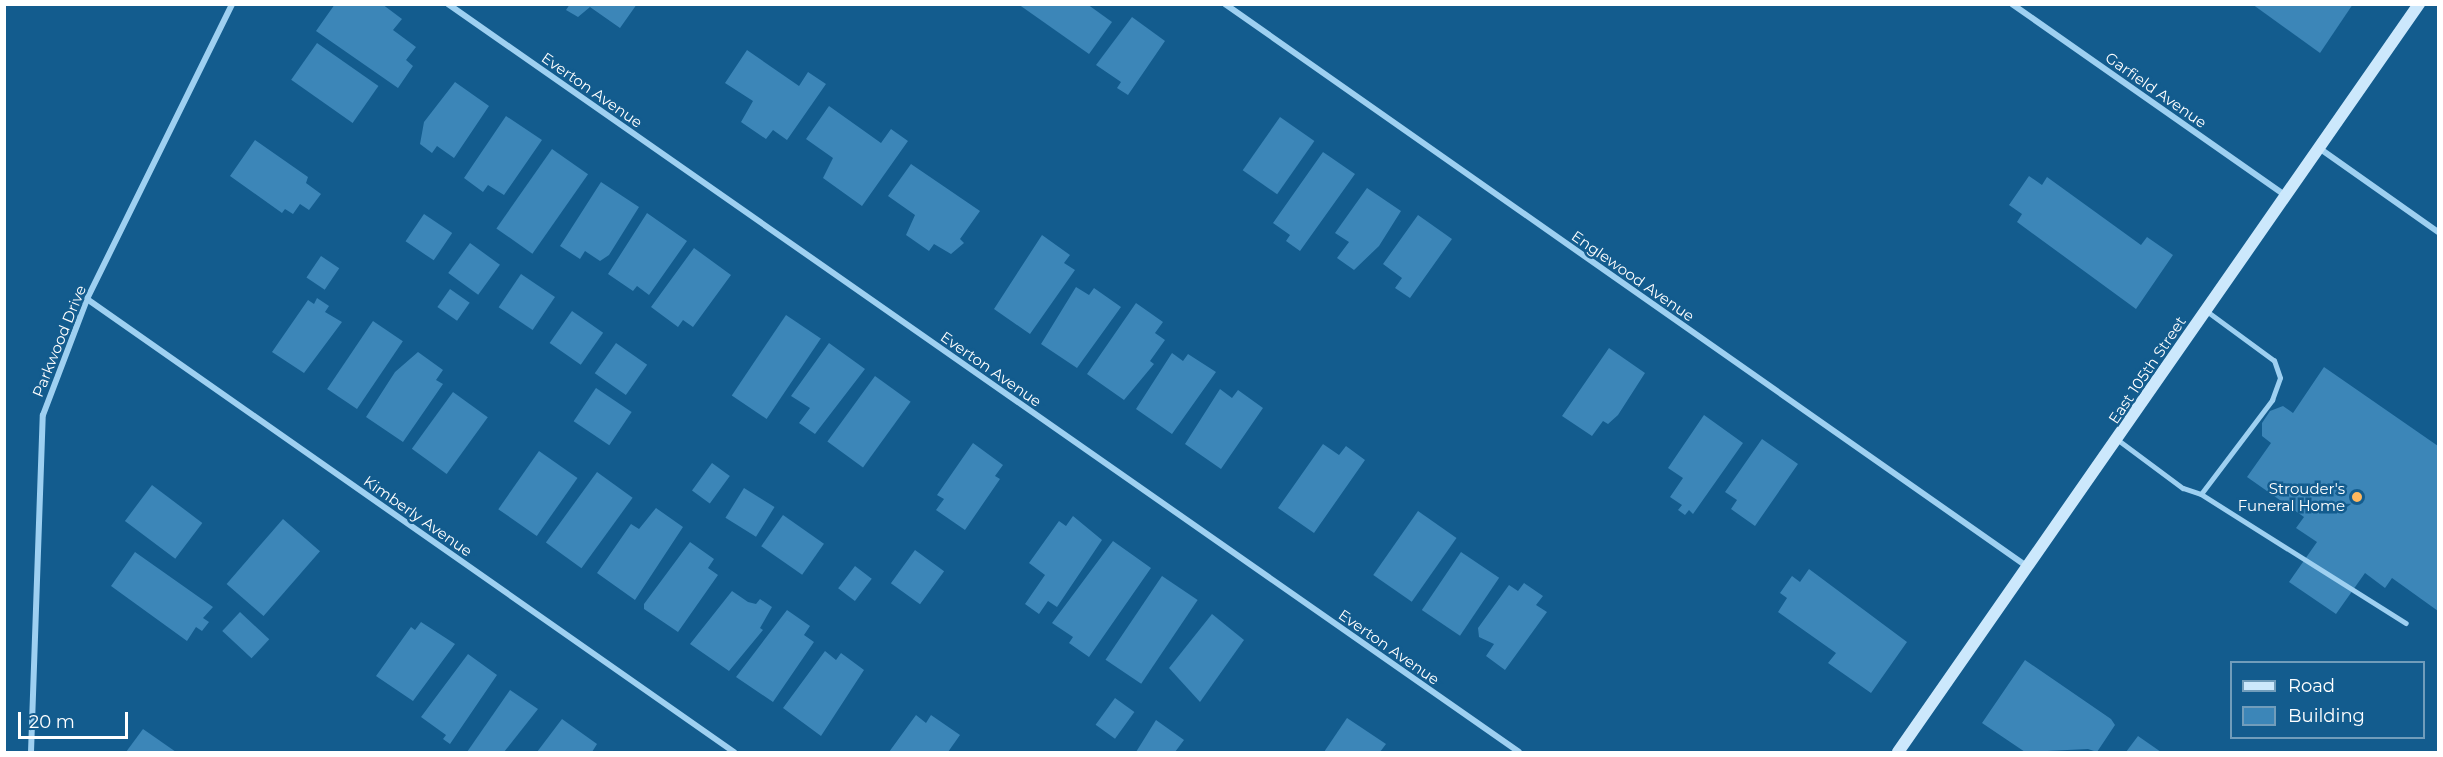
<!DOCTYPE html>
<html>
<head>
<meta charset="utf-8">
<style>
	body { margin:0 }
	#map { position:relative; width:2443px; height:757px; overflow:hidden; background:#135c8e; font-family:Montserrat,sans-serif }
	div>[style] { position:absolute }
	.building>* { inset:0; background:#3c86b8; transform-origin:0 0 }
	.service>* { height:4.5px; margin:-2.25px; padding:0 2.25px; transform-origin:2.25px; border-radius:2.25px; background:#9ed0f1 }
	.minor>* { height:6px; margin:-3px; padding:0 3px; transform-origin:3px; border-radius:3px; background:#9ed0f1 }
	.secondary>* { height:12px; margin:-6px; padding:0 6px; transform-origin:6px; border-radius:6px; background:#cce8fc }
	.dots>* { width:16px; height:16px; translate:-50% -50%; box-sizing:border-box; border:3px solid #135c8e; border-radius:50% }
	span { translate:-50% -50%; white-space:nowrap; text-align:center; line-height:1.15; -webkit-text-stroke:5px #135c8e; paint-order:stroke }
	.street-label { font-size:15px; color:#fff }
	.poi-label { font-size:15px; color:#fff }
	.right { translate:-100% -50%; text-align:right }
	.frame { position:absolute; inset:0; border:6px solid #fff; pointer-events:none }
	.legend { position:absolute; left:2230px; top:661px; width:195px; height:78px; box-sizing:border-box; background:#135c8e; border:2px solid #719dbb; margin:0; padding:8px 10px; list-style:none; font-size:18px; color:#fff }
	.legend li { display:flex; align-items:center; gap:12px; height:30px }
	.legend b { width:30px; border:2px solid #719dbb }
	.scale { position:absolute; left:18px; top:712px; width:110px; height:27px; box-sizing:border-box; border:3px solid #fff; border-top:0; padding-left:8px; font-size:18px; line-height:21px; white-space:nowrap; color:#fff; -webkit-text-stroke:4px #135c8e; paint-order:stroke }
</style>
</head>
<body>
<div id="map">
	<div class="building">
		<div style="clip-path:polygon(335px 4px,382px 4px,402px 19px,393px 30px,416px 47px,406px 60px,413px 66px,398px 88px,316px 31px)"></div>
		<div style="clip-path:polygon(570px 4px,637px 4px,620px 28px,590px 7px,578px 17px,566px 10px)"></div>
		<div style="clip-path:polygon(1018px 4px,1087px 4px,1112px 22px,1089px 54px)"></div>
		<div style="clip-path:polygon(2252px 4px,2353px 4px,2320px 53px)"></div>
		<div style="clip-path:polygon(1132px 17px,1165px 41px,1128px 95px,1117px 88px,1121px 82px,1096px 65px)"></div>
		<div style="left:317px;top:43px;width:75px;height:45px;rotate:35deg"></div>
		<div style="clip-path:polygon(747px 50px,799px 86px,808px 72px,826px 84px,787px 140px,773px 130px,766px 139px,741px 122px,753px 101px,725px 83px)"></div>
		<div style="clip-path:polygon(455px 82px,489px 106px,454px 158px,437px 146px,432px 153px,420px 144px,424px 122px)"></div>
		<div style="clip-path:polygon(829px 106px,881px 143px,891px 129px,908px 141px,862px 206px,823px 178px,833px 158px,806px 139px)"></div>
		<div style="clip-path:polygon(506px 116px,542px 140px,504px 195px,488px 185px,483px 192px,464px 178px)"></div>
		<div style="left:1280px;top:117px;width:42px;height:65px;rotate:35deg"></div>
		<div style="clip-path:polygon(255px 140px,308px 177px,306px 183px,321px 194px,309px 210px,300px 204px,293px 214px,285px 209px,282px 213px,230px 176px)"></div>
		<div style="left:552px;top:149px;width:44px;height:97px;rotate:35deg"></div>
		<div style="clip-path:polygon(1323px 152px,1355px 174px,1300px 251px,1286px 241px,1290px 235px,1273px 223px)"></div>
		<div style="clip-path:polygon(911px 164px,980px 211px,960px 239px,964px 243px,951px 254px,934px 244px,929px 251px,906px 235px,915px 215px,888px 196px)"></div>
		<div style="clip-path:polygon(2029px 176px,2042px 185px,2047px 177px,2141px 245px,2147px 237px,2173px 255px,2136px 309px,2017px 222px,2022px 214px,2009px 205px)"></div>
		<div style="clip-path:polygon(601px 182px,639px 207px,609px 255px,600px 261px,585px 251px,580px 259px,560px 246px)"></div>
		<div style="clip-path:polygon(1367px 188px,1401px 211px,1379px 246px,1354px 270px,1337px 258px,1349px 242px,1335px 233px)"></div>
		<div style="clip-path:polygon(647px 213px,687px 241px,649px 295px,637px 286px,633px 291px,608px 274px)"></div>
		<div style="left:424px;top:214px;width:34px;height:33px;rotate:34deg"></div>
		<div style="clip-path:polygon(1418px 215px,1452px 239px,1410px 298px,1395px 288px,1402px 278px,1383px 264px)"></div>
		<div style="clip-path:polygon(1042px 235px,1070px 255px,1064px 263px,1075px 270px,1030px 334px,994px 309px)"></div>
		<div style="left:470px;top:243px;width:37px;height:37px;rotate:36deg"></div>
		<div style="clip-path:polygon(694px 248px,731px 275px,693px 327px,683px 320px,678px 327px,651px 307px)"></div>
		<div style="left:321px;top:256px;width:22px;height:26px;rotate:34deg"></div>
		<div style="left:521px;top:274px;width:41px;height:40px;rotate:34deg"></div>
		<div style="clip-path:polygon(1076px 287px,1089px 295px,1094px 288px,1121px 307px,1077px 368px,1041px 344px)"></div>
		<div style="left:450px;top:289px;width:24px;height:22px;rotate:35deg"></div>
		<div style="clip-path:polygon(317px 298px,329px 306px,325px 312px,342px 322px,304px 373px,272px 352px,308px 300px,314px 304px)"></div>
		<div style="clip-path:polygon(1136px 303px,1163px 322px,1155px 333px,1165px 340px,1150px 361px,1154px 364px,1124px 400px,1087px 374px)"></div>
		<div style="left:572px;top:311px;width:38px;height:39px;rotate:35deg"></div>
		<div style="left:786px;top:315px;width:42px;height:97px;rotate:34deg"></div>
		<div style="left:373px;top:321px;width:36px;height:82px;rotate:34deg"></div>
		<div style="left:616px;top:343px;width:38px;height:37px;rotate:35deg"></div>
		<div style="clip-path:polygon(829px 343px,865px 369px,815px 434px,799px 423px,810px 408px,791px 396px)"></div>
		<div style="clip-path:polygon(1609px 348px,1645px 373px,1618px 415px,1608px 424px,1603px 421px,1592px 436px,1562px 416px)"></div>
		<div style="clip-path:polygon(418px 352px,443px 370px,436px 380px,443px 384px,403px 442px,366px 417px,395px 372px)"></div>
		<div style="clip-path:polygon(1172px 353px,1183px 361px,1188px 354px,1216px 372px,1172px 434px,1136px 409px)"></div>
		<div style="clip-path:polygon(2324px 367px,2438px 446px,2438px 611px,2392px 578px,2385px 588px,2365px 573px,2336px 614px,2289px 582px,2317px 542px,2296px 528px,2304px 517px,2247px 477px,2271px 443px,2262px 436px,2262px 423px,2270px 411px,2283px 406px,2293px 413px)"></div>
		<div style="left:875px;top:376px;width:44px;height:81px;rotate:36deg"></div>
		<div style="left:596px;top:388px;width:43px;height:40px;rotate:34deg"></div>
		<div style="clip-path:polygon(1220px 389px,1232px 398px,1238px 390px,1263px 408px,1221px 469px,1185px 444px)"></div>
		<div style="left:453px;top:392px;width:43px;height:70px;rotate:36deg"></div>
		<div style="clip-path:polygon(1704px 415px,1743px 443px,1693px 514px,1689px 510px,1685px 515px,1678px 510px,1682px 505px,1670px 497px,1683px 478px,1668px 468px)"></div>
		<div style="clip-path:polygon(1762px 439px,1798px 464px,1755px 526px,1731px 509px,1737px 500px,1725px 492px)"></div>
		<div style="clip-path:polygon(973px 443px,1003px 465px,995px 476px,1000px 479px,965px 530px,936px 510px,944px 499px,937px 495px)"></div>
		<div style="clip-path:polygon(1323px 444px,1339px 455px,1346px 446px,1365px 460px,1314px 533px,1278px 508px)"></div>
		<div style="left:539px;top:451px;width:47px;height:71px;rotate:35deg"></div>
		<div style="left:712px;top:463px;width:22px;height:34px;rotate:36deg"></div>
		<div style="left:597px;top:472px;width:44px;height:87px;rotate:36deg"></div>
		<div style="left:152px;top:485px;width:63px;height:45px;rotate:37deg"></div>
		<div style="left:744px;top:488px;width:36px;height:35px;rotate:32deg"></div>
		<div style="clip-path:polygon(656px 508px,683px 527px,635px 600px,597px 573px,631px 524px,639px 529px)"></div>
		<div style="left:1418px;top:511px;width:47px;height:78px;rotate:35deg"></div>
		<div style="left:783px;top:515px;width:50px;height:38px;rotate:35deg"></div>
		<div style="clip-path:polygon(1073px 516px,1102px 540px,1057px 607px,1048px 601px,1039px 614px,1025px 604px,1045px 575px,1029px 563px,1059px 521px,1066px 526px)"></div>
		<div style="left:283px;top:519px;width:49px;height:86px;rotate:41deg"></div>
		<div style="clip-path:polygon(1113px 541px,1151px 568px,1089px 657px,1069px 643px,1073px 637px,1052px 623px)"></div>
		<div style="clip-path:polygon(690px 542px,714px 559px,708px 568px,718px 575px,678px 632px,644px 609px,644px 604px)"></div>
		<div style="left:915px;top:550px;width:36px;height:41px;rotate:36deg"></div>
		<div style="clip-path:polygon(135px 552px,213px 607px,203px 618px,209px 622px,202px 631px,196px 627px,187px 641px,111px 586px)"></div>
		<div style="left:1461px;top:552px;width:46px;height:70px;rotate:34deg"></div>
		<div style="left:855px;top:566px;width:21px;height:28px;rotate:37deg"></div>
		<div style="clip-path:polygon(1809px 569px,1907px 642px,1871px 693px,1828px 663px,1836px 653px,1778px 612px,1787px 598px,1780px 593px,1792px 576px,1800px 582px)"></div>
		<div style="left:1162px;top:576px;width:43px;height:101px;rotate:34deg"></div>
		<div style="clip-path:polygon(1524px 583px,1543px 596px,1536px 605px,1547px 612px,1505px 670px,1486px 656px,1494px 644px,1479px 637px,1478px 628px,1509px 585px,1518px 591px)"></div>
		<div style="clip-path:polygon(732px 591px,748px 602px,756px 604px,760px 599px,772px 607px,760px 628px,763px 630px,729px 671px,690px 644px)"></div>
		<div style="clip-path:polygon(787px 610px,810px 626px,804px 635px,814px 642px,773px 702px,736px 677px)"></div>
		<div style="left:240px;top:612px;width:40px;height:26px;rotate:43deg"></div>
		<div style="clip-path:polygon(1212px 614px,1244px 640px,1200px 702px,1169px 668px)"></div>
		<div style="clip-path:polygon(421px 622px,455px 644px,413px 701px,376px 676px,411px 627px,415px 630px)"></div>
		<div style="clip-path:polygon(825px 651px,836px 660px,841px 653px,864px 670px,821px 736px,783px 708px)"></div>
		<div style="clip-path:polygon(468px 654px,497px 675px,450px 744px,443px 739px,446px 735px,421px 717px)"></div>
		<div style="clip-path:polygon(2025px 660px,2111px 719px,2115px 725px,2097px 752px,2088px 749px,2025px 752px,1982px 723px)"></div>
		<div style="clip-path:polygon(510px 690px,538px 709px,504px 752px,467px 752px)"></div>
		<div style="left:1115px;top:698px;width:24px;height:33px;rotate:36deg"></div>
		<div style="clip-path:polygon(916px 715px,926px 723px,931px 715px,960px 735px,948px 752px,889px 752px)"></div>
		<div style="clip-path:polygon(1347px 718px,1386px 744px,1380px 752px,1324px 752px)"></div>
		<div style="clip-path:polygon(562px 719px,597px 744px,592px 752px,537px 752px)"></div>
		<div style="clip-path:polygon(1156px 720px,1184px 740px,1175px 752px,1136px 752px)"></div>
		<div style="clip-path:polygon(143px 729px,176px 752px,126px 752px)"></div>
		<div style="clip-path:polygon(2138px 736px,2161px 752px,2126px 752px)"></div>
	</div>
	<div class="service">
		<div style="left:2117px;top:439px;width:82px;rotate:36.6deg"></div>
		<div style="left:2183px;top:488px;width:19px;rotate:18deg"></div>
		<div style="left:2201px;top:494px;width:118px;rotate:-52.9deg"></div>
		<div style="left:2272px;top:400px;width:23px;rotate:-70deg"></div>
		<div style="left:2280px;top:378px;width:18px;rotate:-109deg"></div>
		<div style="left:2274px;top:361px;width:84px;rotate:-143.7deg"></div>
		<div style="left:2201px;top:494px;width:242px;rotate:32.2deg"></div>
	</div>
	<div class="minor">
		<div style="left:448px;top:4px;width:1306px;rotate:34.93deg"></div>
		<div style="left:1225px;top:4px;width:981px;rotate:35.04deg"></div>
		<div style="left:2012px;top:4px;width:333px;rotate:35deg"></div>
		<div style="left:2319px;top:148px;width:146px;rotate:35.2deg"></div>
		<div style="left:87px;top:299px;width:790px;rotate:35deg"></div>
		<div style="left:31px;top:752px;width:337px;rotate:-88deg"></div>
		<div style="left:43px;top:415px;width:124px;rotate:-69.2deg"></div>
		<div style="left:87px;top:299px;width:329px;rotate:-63.8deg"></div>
	</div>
	<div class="secondary">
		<div style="left:1898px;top:752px;width:912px;rotate:-55.14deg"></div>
	</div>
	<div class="dots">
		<div style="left:2357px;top:497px;background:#ffb85e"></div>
	</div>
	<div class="street-label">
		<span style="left:592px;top:90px;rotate:35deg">Everton Avenue</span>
		<span style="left:2156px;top:90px;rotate:35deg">Garfield Avenue</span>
		<span style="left:1633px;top:276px;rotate:35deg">Englewood Avenue</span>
		<span style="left:59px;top:341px;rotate:-68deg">Parkwood Drive</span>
		<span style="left:991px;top:369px;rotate:35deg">Everton Avenue</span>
		<span style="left:2147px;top:370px;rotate:-56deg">East 105th Street</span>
		<span style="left:418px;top:516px;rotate:35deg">Kimberly Avenue</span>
		<span style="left:1389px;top:647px;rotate:35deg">Everton Avenue</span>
	</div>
	<div class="poi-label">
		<span class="right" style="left:2345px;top:497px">Strouder's<br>Funeral Home</span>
	</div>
	<div class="frame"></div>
	<ul class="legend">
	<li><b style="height:8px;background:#cce8fc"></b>Road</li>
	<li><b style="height:16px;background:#3c86b8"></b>Building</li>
	</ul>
	<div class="scale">20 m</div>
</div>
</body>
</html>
